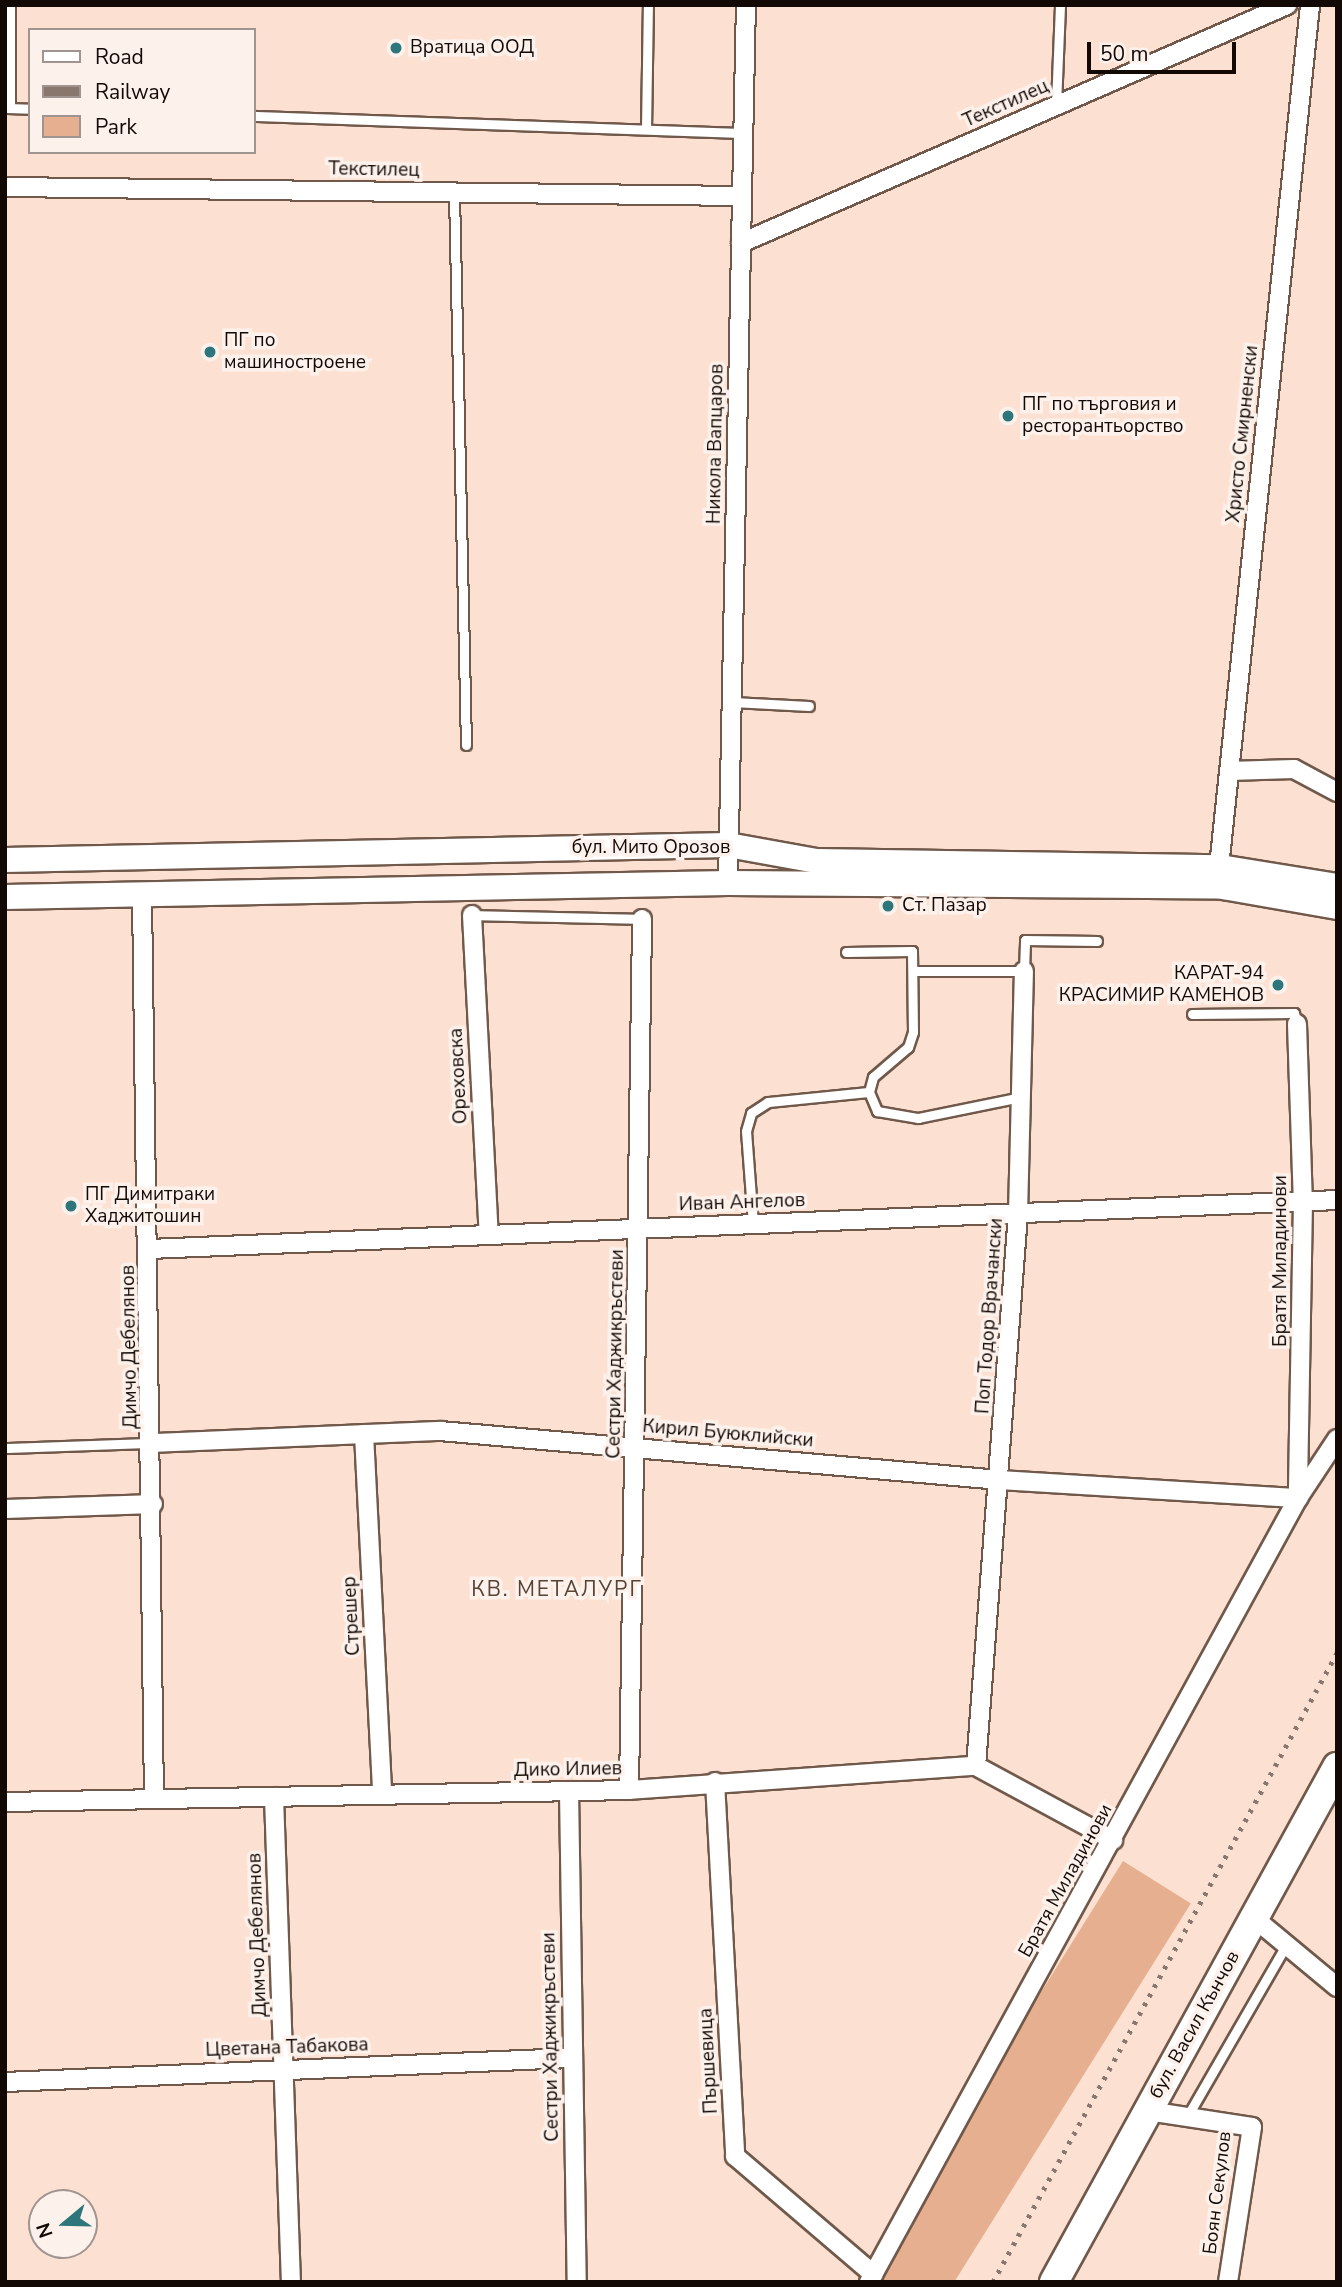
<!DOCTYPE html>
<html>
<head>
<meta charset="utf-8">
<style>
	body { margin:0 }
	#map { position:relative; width:1342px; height:2287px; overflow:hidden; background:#fce0d1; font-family:"Nunito Sans",sans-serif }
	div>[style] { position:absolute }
	.green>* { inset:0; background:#e6af8f; transform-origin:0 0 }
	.roads { filter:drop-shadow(2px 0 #70594b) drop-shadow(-2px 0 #70594b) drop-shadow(0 2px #70594b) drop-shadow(0 -2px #70594b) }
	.lane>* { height:9px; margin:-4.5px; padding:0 4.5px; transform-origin:4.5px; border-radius:4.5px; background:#fff }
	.street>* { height:18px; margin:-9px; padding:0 9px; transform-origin:9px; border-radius:9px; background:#fff }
	.secondary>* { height:24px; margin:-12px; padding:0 12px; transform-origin:12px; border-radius:12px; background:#fff }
	.primary>* { height:28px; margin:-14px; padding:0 14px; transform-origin:14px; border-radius:14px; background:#fff }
	.rail>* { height:5px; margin-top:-2.5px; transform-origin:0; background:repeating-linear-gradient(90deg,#89776d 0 3.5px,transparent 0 10.5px) }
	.dots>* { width:19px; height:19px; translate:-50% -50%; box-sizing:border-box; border:4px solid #fdf1eb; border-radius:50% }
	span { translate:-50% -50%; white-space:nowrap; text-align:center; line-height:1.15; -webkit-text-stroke:7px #fdf1eb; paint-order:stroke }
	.poi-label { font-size:19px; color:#120905 }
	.left { translate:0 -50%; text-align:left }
	.right { translate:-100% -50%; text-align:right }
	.street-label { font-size:19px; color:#120905 }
	.neighbourhood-label { font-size:21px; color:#584235; letter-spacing:2px }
	.frame { position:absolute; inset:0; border:7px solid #120905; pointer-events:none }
	.legend { position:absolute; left:28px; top:28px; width:228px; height:126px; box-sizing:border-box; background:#fdf1eb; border:2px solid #9f948f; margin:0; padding:9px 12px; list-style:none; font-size:21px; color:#120905 }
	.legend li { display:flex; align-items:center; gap:14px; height:35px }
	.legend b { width:35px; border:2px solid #9f948f }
	.north { position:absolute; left:28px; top:2189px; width:70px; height:70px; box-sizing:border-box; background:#fdf1eb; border:2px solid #9f948f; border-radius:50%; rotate:251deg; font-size:19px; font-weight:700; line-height:28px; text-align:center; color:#120905 }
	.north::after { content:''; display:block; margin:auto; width:24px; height:32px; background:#2c767c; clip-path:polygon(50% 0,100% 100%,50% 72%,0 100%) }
	.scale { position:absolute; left:1087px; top:42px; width:149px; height:32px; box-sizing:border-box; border:4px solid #120905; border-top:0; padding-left:9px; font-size:21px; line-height:24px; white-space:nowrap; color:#120905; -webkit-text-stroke:5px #fdf1eb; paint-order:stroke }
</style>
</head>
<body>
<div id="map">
	<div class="green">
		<div style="left:1123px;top:1861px;width:80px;height:483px;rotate:32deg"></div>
	</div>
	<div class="roads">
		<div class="lane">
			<div style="left:1056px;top:105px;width:100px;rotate:-87.7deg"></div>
			<div style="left:7px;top:108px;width:23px;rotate:2deg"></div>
			<div style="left:10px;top:108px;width:103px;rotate:-90deg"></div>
			<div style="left:254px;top:116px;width:490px;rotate:2deg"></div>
			<div style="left:646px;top:129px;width:124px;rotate:-89.1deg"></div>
			<div style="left:454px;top:192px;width:553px;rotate:88.76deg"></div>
			<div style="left:732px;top:702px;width:77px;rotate:3deg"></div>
			<div style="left:472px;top:915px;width:170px;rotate:1.3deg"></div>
			<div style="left:846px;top:952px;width:66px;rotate:-0.9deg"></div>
			<div style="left:912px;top:951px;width:81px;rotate:89.3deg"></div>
			<div style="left:913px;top:1032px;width:16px;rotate:108deg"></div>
			<div style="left:908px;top:1047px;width:46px;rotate:139.4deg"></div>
			<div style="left:873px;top:1077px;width:16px;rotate:105deg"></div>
			<div style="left:869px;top:1092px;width:21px;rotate:67deg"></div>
			<div style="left:877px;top:1111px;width:42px;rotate:9.7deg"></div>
			<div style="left:918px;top:1118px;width:105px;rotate:-11.5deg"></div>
			<div style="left:913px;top:971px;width:111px"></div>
			<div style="left:1024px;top:971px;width:31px;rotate:-88deg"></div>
			<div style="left:1025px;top:940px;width:72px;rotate:0.8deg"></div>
			<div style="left:1192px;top:1014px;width:102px;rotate:-0.6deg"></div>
			<div style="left:1294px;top:1013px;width:11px;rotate:75deg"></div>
			<div style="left:753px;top:1224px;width:93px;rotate:-94.3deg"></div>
			<div style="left:746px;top:1131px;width:19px;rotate:-74deg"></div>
			<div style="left:751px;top:1113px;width:20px;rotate:-33deg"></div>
			<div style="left:768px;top:1102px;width:101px;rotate:-5.7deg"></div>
			<div style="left:5px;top:1448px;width:145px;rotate:-2deg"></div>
			<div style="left:1188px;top:2115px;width:194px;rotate:-60deg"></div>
		</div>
		<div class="street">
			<div style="left:5px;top:187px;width:737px;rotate:0.7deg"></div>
			<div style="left:741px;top:243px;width:596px;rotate:-23.55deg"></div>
			<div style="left:1229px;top:771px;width:65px;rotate:-1.8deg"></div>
			<div style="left:1294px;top:769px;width:49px;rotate:28.1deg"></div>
			<div style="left:1219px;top:867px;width:867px;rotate:-83.97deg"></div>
			<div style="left:728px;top:883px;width:878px;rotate:-88.83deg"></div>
			<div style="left:142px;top:895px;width:904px;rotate:89.24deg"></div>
			<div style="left:472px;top:915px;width:320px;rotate:87deg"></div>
			<div style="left:1297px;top:1024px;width:177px;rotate:88.1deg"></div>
			<div style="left:1303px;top:1201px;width:297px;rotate:91deg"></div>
			<div style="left:149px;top:1249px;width:1189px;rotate:-2.36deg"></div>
			<div style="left:364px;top:1434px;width:361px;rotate:87.1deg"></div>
			<div style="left:153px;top:1443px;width:287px;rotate:-2.4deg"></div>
			<div style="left:440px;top:1431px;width:562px;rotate:5deg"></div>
			<div style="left:1000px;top:1480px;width:299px;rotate:3.5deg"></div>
			<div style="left:5px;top:1509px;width:148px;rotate:-1.9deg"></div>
			<div style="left:976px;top:1766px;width:554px;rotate:-85.65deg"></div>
			<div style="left:1018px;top:1214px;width:243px;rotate:-88.6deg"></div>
			<div style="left:715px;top:1782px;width:375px;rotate:86.9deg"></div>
			<div style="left:735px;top:2156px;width:182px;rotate:40.5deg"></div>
			<div style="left:629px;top:1790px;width:871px;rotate:-89.14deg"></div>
			<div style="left:569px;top:1791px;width:491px;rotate:89.1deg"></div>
			<div style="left:274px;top:1797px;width:485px;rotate:88deg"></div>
			<div style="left:5px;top:1802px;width:624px;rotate:-1.1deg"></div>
			<div style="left:629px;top:1790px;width:348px;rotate:-4deg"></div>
			<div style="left:976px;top:1766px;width:156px;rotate:28.4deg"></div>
			<div style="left:1254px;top:1918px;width:108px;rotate:39.7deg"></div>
			<div style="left:5px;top:2082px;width:567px;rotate:-2.43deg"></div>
			<div style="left:1148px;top:2111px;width:105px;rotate:8.7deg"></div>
			<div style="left:1252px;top:2127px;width:157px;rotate:98.8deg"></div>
			<div style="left:869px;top:2282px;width:894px;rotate:-61.31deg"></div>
			<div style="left:1298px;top:1498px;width:71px;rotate:-56.5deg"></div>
		</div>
		<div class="secondary">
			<div style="left:5px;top:860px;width:723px;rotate:-1.19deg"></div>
			<div style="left:728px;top:845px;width:90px;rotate:10.2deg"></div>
			<div style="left:817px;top:861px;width:402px;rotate:0.9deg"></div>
			<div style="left:1219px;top:867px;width:120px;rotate:9.1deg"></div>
			<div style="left:5px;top:897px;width:723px;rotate:-1.11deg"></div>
			<div style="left:728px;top:883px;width:489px;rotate:0.4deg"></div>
			<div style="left:1217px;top:886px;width:122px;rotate:9.9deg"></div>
		</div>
		<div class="primary">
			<div style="left:1054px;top:2282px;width:588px;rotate:-61.21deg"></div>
		</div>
	</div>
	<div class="rail">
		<div style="left:993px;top:2282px;width:717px;rotate:-61.33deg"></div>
	</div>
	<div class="dots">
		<div style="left:396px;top:48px;background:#2c767c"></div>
		<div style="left:210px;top:352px;background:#2c767c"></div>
		<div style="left:1008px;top:416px;background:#2c767c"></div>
		<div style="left:888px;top:906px;background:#2c767c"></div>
		<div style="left:1278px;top:985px;background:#2c767c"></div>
		<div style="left:71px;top:1206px;background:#2c767c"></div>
	</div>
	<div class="poi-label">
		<span class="left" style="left:410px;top:48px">Вратица ООД</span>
		<span class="left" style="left:224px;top:352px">ПГ по<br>машиностроене</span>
		<span class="left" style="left:1022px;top:416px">ПГ по търговия и<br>ресторантьорство</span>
		<span class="left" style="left:902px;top:906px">Ст. Пазар</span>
		<span class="right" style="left:1264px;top:985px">КАРАТ-94<br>КРАСИМИР КАМЕНОВ</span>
		<span class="left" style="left:85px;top:1206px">ПГ Димитраки<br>Хаджитошин</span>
	</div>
	<div class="street-label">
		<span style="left:1006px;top:104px;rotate:-24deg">Текстилец</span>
		<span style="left:374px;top:170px;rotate:1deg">Текстилец</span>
		<span style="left:1243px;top:434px;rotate:-84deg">Христо Смирненски</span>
		<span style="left:716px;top:444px;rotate:-89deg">Никола Вапцаров</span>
		<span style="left:651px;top:848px">бул. Мито Орозов</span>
		<span style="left:459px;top:1076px;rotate:-93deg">Ореховска</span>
		<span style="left:742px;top:1203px;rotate:-2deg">Иван Ангелов</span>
		<span style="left:1281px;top:1261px;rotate:-90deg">Братя Миладинови</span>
		<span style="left:990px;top:1316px;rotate:-86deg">Поп Тодор Врачански</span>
		<span style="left:130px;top:1347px;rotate:-91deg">Димчо Дебелянов</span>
		<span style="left:616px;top:1354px;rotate:-89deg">Сестри Хаджикръстеви</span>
		<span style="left:728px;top:1434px;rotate:5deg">Кирил Буюклийски</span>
		<span style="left:352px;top:1616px;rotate:-93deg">Стрешер</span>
		<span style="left:568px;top:1770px;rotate:-1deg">Дико Илиев</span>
		<span style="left:1066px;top:1881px;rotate:-61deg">Братя Миладинови</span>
		<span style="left:258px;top:1935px;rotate:-92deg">Димчо Дебелянов</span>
		<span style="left:1195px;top:2025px;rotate:-61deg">бул. Васил Кънчов</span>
		<span style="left:551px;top:2037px;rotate:-91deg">Сестри Хаджикръстеви</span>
		<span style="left:287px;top:2048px;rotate:-2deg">Цветана Табакова</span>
		<span style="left:709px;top:2061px;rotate:-93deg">Пършевица</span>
		<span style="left:1218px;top:2193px;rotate:-83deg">Боян Секулов</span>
	</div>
	<div class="neighbourhood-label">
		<span style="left:557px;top:1589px">КВ. МЕТАЛУРГ</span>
	</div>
	<div class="frame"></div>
	<ul class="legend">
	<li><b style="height:9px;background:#fff"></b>Road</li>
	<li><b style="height:9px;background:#89776d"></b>Railway</li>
	<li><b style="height:19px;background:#e6af8f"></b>Park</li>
	</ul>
	<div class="north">N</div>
	<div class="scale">50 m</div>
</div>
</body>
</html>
